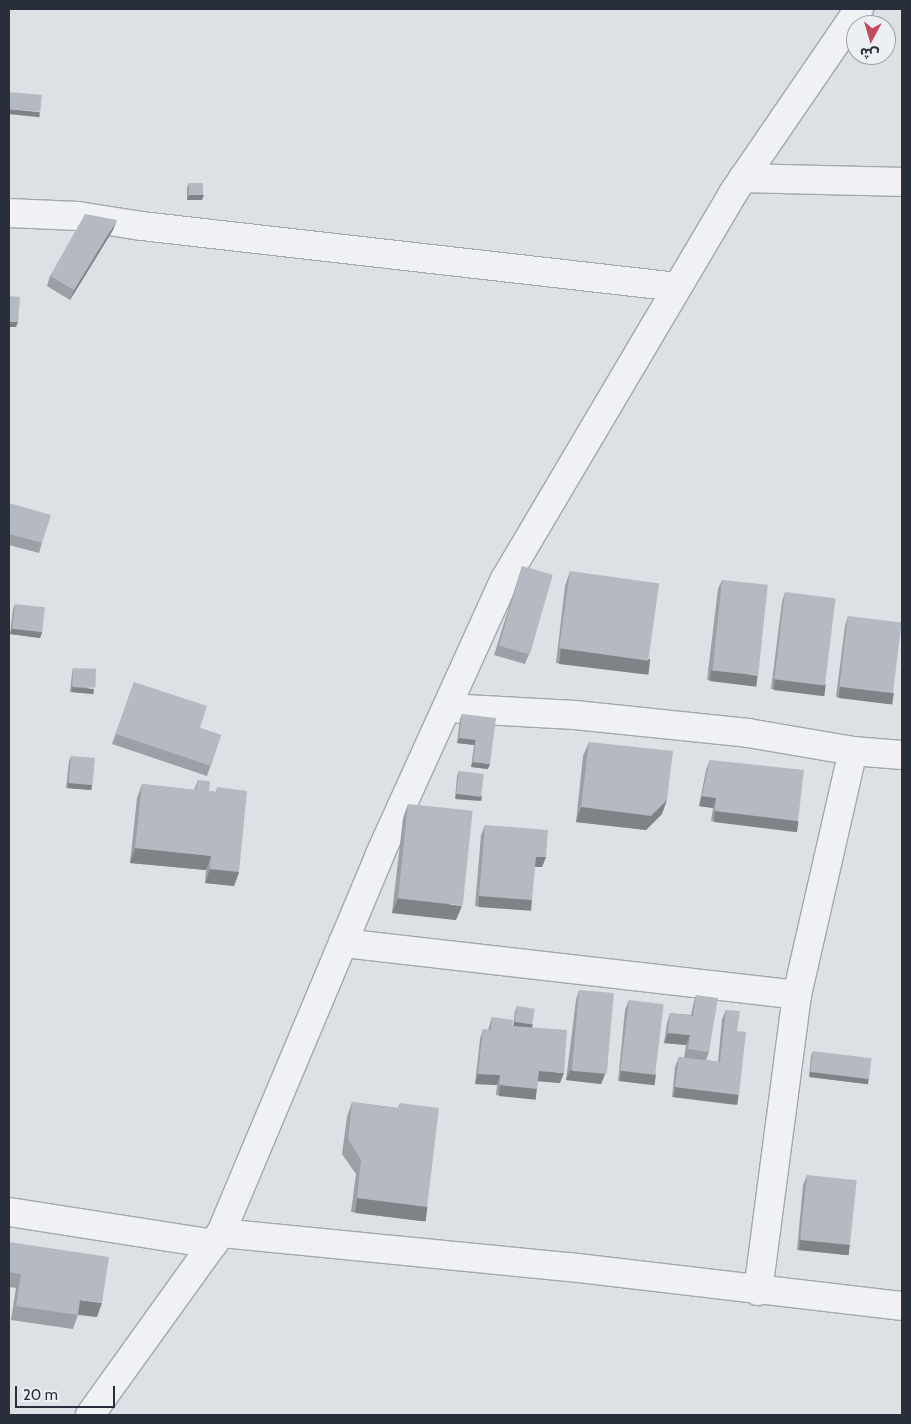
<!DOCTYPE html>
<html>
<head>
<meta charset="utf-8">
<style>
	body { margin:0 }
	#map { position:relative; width:911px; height:1424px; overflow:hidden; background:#dde0e5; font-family:Cabin,"Noto Sans Arabic",sans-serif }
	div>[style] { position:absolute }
	.roads { filter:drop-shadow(1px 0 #a3a7ae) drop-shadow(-1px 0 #a3a7ae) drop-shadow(0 1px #a3a7ae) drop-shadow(0 -1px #a3a7ae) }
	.minor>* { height:28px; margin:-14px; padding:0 14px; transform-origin:14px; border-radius:14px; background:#eff1f4 }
	.wall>* { inset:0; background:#9c9fa6 }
	.shaded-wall>* { inset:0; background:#7f8287; transform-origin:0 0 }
	.building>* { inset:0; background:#b5b9c1; transform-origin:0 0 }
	span { translate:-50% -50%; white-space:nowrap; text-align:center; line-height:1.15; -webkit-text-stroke:4px #eceff3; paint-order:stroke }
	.frame { position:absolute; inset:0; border:10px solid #282f3a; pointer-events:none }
	.north { position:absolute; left:846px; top:15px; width:50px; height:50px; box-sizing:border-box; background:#eceff3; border:1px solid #9ea2a9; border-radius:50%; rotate:186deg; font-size:14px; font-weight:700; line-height:20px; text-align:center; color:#282f3a }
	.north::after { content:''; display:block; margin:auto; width:18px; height:22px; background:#c14b5e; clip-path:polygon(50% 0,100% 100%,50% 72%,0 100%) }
	.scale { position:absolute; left:15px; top:1386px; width:100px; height:22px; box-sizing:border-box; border:2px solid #282f3a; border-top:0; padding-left:6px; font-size:15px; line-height:18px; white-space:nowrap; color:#282f3a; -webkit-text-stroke:4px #eceff3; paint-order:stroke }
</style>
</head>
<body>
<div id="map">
	<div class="roads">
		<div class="minor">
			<div style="left:743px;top:178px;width:159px;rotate:1.4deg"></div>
			<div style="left:9px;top:213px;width:69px;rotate:2.5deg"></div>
			<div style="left:78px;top:216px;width:65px;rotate:8.9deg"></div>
			<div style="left:142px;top:226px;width:538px;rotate:6.5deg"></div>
			<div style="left:447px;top:708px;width:128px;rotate:3.1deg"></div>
			<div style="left:575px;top:715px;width:174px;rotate:5.9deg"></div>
			<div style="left:748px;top:733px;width:107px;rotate:9.7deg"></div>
			<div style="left:853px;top:751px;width:49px;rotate:4.7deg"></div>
			<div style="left:343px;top:943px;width:457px;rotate:6.5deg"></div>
			<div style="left:9px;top:1212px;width:207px;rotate:8.9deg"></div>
			<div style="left:221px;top:1233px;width:351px;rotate:5.6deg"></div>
			<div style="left:570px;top:1267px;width:334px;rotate:6.7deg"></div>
			<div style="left:758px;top:1291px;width:299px;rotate:-82.5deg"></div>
			<div style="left:797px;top:995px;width:250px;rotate:-77.1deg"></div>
			<div style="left:90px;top:1415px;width:224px;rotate:-54.3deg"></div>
			<div style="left:221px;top:1233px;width:411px;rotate:-67.2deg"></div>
			<div style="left:380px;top:854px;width:302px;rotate:-65.6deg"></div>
			<div style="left:505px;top:579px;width:448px;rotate:-59.4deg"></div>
			<div style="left:733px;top:193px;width:223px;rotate:-55.6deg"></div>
		</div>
	</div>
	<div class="wall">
		<div style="clip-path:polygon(189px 183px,202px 200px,187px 200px,187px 188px)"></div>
		<div style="clip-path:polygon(113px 230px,70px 300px,47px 286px,50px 276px)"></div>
		<div style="clip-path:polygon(9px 503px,42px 543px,39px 553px,9px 545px)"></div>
		<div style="clip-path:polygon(522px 566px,529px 654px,525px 664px,494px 655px)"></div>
		<div style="clip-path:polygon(570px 571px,645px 674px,556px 663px,565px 586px)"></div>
		<div style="clip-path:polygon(722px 580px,754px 686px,707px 680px,718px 589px)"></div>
		<div style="clip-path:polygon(785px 592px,826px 685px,822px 695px,771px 689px,782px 602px)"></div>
		<div style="clip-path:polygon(15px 604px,42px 632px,40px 638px,10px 634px,13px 609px)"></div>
		<div style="clip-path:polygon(848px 616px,894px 694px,890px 704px,836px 697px,845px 626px)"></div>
		<div style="clip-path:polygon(73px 668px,92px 694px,70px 692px,72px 673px)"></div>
		<div style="clip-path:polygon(134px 682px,200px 728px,221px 735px,207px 776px,112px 744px)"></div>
		<div style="clip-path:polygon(462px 714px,488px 769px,471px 767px,474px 745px,457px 743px,460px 719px)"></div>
		<div style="clip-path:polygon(589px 742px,662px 814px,646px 830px,576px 822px,583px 756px)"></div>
		<div style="clip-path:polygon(71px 756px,92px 785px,90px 790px,66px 788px,69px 761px)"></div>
		<div style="clip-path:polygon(710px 760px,798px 821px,795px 831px,711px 821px,713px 808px,699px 806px,706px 770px)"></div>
		<div style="clip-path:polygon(459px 771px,480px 801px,455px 799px,457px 776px)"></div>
		<div style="clip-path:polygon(198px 780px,209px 791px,216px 792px,217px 787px,239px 872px,234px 886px,205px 883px,206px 870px,130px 863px,137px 798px,142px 784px,194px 790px)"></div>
		<div style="clip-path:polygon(408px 804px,456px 920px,392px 913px,403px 818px)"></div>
		<div style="clip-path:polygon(485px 825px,546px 857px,542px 867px,535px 867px,528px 910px,475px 906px,481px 835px)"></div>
		<div style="clip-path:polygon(579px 990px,605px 1074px,601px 1084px,566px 1080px,576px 1000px)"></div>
		<div style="clip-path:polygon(696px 995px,709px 1052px,706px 1060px,718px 1062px,722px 1019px,726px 1010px,737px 1031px,735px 1105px,672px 1097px,675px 1067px,679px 1057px,684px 1058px,686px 1045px,664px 1043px,667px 1023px,670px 1013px,691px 1015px,693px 1005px)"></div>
		<div style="clip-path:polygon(629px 1000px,656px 1075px,653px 1085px,618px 1081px,625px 1010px)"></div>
		<div style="clip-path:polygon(517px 1006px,532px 1027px,560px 1083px,538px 1081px,537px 1089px,534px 1099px,496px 1095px,497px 1085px,475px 1084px,480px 1039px,483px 1029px,488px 1030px,492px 1017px,513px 1026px,515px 1011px)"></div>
		<div style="clip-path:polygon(813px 1051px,869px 1079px,867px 1084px,809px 1077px,811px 1056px)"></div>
		<div style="clip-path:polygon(352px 1102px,398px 1108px,400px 1103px,427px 1207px,421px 1221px,351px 1212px,356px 1174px,342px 1154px,347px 1117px)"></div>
		<div style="clip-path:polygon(807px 1175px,850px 1245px,847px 1255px,797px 1250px,803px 1185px)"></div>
		<div style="clip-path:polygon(9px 1242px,97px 1317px,78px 1315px,73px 1329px,11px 1320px,16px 1288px,9px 1287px)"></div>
	</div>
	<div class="shaded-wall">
		<div style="left:9px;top:109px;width:31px;height:5px;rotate:6deg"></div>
		<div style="clip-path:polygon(189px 195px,204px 195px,202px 200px,187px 200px)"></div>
		<div style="clip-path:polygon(117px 220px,113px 230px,70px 300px,74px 290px)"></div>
		<div style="clip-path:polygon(9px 322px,18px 322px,16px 327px,9px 327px)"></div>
		<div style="clip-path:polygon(12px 629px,42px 632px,40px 638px,10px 634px)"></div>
		<div style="left:561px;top:648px;width:90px;height:16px;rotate:7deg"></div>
		<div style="left:711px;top:670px;width:47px;height:11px;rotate:7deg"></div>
		<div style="left:775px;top:679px;width:51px;height:11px;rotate:7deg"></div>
		<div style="left:72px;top:687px;width:22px;height:5px;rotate:5deg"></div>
		<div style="left:840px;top:687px;width:54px;height:11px;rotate:7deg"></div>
		<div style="clip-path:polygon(459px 738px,476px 740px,474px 745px,457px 743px)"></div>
		<div style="clip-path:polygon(473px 762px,490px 764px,488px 769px,471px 767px)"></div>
		<div style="left:68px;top:783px;width:24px;height:5px;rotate:5deg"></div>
		<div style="left:456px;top:794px;width:26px;height:5px;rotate:4deg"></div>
		<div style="clip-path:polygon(702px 796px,716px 798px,713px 808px,699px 806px)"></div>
		<div style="clip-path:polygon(667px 800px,662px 814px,646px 830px,576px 822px,581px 807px)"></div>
		<div style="left:715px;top:811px;width:84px;height:11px;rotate:7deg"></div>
		<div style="clip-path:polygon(135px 848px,211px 856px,206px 870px,130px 863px)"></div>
		<div style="clip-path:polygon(536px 857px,546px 857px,542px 867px,532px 867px)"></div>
		<div style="clip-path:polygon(210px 869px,239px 872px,234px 886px,205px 883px)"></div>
		<div style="left:479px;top:896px;width:53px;height:11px;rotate:4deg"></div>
		<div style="clip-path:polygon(398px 898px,462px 906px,456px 920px,392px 913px)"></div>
		<div style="clip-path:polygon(515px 1022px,533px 1024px,531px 1030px,513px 1027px)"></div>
		<div style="clip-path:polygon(668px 1033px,690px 1035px,686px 1045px,664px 1043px)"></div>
		<div style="clip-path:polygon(570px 1070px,605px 1074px,601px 1084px,566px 1080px)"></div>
		<div style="clip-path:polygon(539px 1071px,564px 1073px,560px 1083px,536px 1081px)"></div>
		<div style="left:621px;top:1071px;width:35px;height:10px;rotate:7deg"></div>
		<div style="left:810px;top:1072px;width:59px;height:5px;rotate:7deg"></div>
		<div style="clip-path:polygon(478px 1074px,500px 1075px,497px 1085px,475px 1084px)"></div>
		<div style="left:500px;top:1085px;width:37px;height:11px;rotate:6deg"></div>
		<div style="left:675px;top:1087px;width:64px;height:10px;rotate:7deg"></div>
		<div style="left:357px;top:1198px;width:71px;height:15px;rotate:7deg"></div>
		<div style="left:800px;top:1240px;width:50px;height:10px;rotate:6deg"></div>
		<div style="clip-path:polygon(80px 1300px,102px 1303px,97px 1317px,75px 1314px)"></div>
	</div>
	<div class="building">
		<div style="left:9px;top:92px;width:33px;height:17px;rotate:5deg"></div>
		<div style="left:189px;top:183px;width:14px;height:12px"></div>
		<div style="clip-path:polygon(85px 214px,117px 220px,74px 290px,50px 276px)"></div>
		<div style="clip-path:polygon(9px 296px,20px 297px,18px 322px,9px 322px)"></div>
		<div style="clip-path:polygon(9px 503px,51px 515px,42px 543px,9px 534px)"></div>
		<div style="left:522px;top:566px;width:32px;height:83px;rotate:16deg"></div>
		<div style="left:570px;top:571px;width:90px;height:78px;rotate:8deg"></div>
		<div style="left:722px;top:580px;width:46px;height:91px;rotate:6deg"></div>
		<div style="left:785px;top:592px;width:51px;height:88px;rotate:7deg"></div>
		<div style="left:15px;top:604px;width:30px;height:25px;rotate:6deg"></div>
		<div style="left:848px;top:616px;width:54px;height:71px;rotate:7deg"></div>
		<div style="left:73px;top:668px;width:23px;height:19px;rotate:2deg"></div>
		<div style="clip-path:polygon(134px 682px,207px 706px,200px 728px,221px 735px,211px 766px,116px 734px)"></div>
		<div style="clip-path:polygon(462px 714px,496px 718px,490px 764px,473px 762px,476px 740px,459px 738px)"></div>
		<div style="clip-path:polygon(589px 742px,673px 751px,667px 800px,651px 816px,581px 807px)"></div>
		<div style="left:71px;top:756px;width:24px;height:27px;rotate:5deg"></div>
		<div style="clip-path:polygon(710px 760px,804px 770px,798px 821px,715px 811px,716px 798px,702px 796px)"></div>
		<div style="left:459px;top:771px;width:25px;height:23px;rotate:7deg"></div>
		<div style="clip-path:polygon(198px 780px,210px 781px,209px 791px,217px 792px,217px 787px,247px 791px,239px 872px,210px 869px,211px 856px,135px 848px,142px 784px,196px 790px)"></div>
		<div style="left:408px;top:804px;width:65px;height:95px;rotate:6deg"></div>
		<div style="clip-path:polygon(485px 825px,548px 830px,546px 857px,536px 857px,532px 900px,479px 896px)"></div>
		<div style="left:579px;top:990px;width:35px;height:81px;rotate:5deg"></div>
		<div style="clip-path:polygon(696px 995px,718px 998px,709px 1052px,688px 1049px,690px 1035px,668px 1033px,670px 1013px,693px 1016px)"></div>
		<div style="left:629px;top:1000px;width:35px;height:71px;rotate:7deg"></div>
		<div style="left:517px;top:1006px;width:18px;height:16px;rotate:9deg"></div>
		<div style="clip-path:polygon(726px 1010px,740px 1011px,737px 1031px,746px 1032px,739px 1095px,675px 1087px,679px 1057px,720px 1062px)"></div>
		<div style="clip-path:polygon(492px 1017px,513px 1020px,512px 1026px,567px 1030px,564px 1073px,539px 1071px,537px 1089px,500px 1085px,500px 1075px,478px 1074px,483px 1029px,491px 1030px)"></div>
		<div style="left:813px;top:1051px;width:59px;height:21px;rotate:7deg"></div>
		<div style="clip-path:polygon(352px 1102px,399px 1108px,400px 1103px,439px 1108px,427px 1207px,357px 1198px,361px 1160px,348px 1139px)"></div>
		<div style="left:807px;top:1175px;width:50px;height:65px;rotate:6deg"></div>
		<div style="clip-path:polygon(9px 1242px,109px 1257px,102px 1303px,80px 1300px,78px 1315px,16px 1306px,21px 1274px,9px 1272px)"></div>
	</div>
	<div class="frame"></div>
	<div class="north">ش</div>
	<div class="scale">20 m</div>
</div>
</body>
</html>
